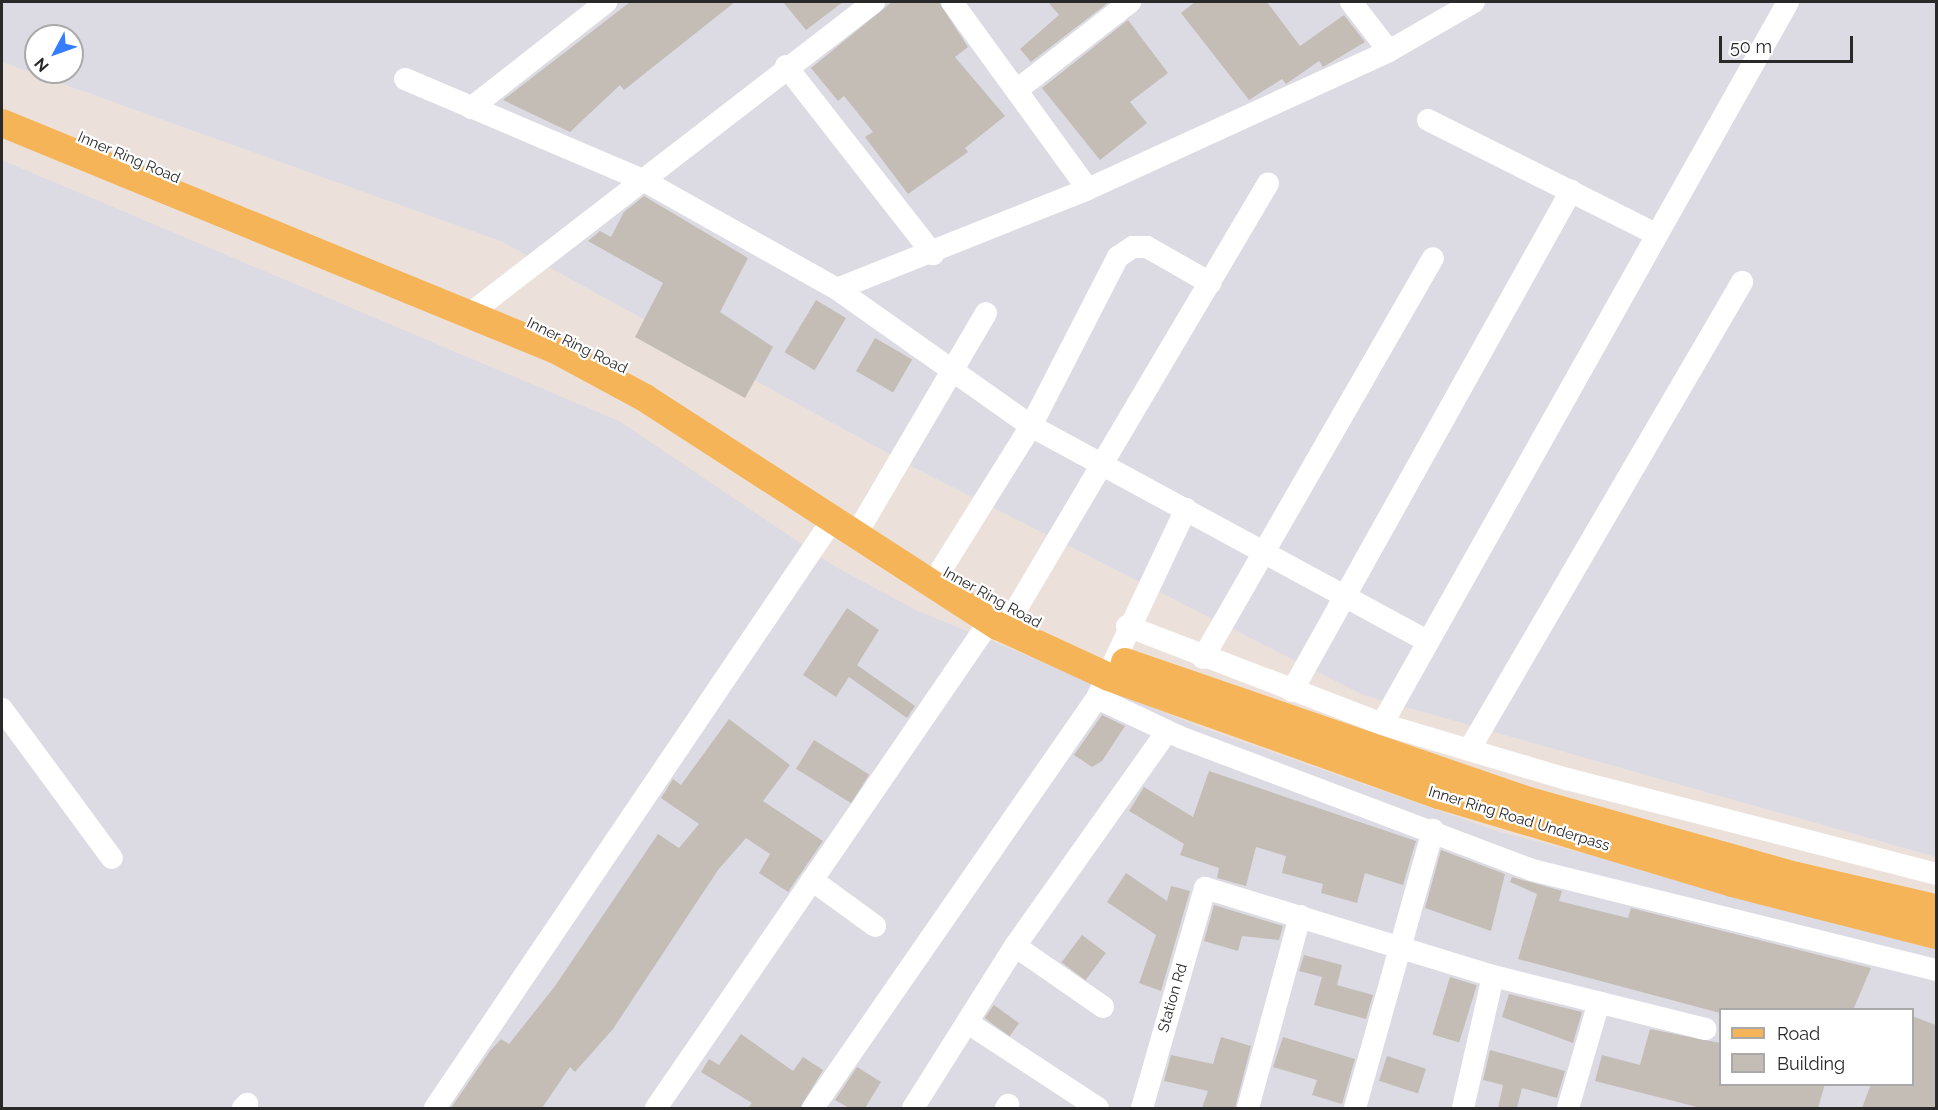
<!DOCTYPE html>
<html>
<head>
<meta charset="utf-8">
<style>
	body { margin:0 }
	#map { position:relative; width:1938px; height:1110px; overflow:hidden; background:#ece1da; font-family:Raleway,sans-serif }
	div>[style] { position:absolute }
	.industrial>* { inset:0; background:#dcdbe4 }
	.building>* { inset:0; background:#c4bdb6; transform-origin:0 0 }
	.minor>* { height:22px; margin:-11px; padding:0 11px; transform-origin:11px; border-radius:11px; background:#fff }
	.major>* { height:28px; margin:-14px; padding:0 14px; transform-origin:14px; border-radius:14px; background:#f4b457 }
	span { translate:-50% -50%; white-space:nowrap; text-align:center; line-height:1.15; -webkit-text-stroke:4.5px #fff; paint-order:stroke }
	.street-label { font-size:15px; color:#292929 }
	.frame { position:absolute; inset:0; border:3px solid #292929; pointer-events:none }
	.legend { position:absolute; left:1719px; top:1008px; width:195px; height:78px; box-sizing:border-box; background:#fff; border:2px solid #a9a9a9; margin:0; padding:8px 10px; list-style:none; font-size:18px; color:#292929 }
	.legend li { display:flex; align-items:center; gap:12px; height:30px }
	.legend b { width:30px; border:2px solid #a9a9a9 }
	.north { position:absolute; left:24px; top:24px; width:60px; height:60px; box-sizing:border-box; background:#fff; border:2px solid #a9a9a9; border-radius:50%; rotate:229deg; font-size:16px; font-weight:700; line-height:24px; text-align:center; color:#292929 }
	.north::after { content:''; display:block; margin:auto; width:21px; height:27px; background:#347dff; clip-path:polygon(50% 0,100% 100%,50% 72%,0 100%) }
	.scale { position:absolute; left:1719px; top:36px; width:134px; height:27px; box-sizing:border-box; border:3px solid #292929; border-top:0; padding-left:8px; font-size:18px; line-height:21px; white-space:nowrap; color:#292929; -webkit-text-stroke:4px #fff; paint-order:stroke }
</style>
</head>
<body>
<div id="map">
	<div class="industrial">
		<div style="clip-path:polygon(evenodd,2px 2px,1936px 2px,1936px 857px,1363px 695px,911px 466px,503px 242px,2px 62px,2px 2px,36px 36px,72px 36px,72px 72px,36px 72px,36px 36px)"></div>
		<div style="clip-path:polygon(evenodd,2px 160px,619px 421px,836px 567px,916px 610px,1200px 727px,1500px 832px,1936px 943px,1936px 1108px,2px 1108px,2px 160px,1720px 1010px,1912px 1010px,1912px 1084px,1720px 1084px,1720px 1010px)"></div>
	</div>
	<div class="building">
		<div style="clip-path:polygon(630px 2px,735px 2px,624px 90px,620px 85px,570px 132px,503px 100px)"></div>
		<div style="clip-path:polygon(783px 2px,843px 2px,806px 30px)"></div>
		<div style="clip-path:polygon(892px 2px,939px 2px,968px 47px,955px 57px,1005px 116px,965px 148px,968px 152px,908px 194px,865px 137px,873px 132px,844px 96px,838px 101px,811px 68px)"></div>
		<div style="clip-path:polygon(1048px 2px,1109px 2px,1031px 62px,1020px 49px,1059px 15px)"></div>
		<div style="clip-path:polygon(1195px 2px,1267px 2px,1300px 46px,1344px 15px,1365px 42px,1323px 67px,1319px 61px,1286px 84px,1282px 79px,1249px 100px,1181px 13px)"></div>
		<div style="clip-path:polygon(1128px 20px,1168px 73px,1130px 102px,1147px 123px,1100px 160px,1042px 88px)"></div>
		<div style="clip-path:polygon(644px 196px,748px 258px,720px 312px,773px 347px,745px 398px,635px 337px,663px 283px,588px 241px,600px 231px,611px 237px,624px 212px)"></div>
		<div style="left:816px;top:300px;width:35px;height:61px;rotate:31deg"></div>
		<div style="left:875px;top:338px;width:43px;height:38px;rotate:30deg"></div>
		<div style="clip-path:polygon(847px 608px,879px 630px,857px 665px,915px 706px,907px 718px,849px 677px,836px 697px,803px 675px)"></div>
		<div style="clip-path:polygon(1102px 715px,1125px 726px,1102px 761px,1092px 767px,1074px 755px)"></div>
		<div style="clip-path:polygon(729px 719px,790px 765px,763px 801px,823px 841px,788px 892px,759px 873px,770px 854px,746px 838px,718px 870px,613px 1029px,575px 1072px,570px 1067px,542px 1108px,451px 1108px,490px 1051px,501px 1039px,509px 1044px,555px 986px,658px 834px,679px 848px,699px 824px,661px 798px,673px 779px,681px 785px)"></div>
		<div style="left:814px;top:740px;width:65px;height:34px;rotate:32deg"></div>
		<div style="clip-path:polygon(1209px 771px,1416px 841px,1403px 885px,1365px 873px,1357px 903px,1321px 893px,1323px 884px,1282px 873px,1286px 856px,1256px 847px,1246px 886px,1217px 878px,1219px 868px,1180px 855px,1184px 844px,1129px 811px,1144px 787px,1193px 817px)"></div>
		<div style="clip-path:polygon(1441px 850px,1505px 874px,1491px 931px,1425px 908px)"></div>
		<div style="clip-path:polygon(1126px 873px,1167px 901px,1171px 886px,1190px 891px,1161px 991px,1139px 983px,1156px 935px,1107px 902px)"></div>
		<div style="clip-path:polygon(1512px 877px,1562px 891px,1559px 901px,1628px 918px,1631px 908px,1871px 968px,1853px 1010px,1720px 1013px,1518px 959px,1537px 894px,1510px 882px)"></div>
		<div style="clip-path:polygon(1214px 905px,1283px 926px,1279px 940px,1242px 936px,1238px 951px,1204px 941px)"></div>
		<div style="left:1082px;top:935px;width:30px;height:34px;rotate:37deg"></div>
		<div style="clip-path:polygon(1304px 955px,1342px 965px,1337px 985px,1373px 995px,1366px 1019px,1314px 1005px,1322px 977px,1299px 971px)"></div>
		<div style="left:1450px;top:977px;width:28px;height:60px;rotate:17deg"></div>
		<div style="clip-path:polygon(1509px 994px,1582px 1012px,1573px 1043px,1502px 1017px)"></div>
		<div style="left:994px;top:1005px;width:31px;height:16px;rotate:36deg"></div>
		<div style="clip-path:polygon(1912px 1016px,1936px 1025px,1936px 1108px,1862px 1108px,1871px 1084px,1912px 1084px)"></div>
		<div style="clip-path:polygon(1650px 1029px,1720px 1043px,1720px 1084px,1825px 1084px,1818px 1108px,1701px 1108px,1595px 1081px,1602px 1055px,1640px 1065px)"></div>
		<div style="clip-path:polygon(741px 1034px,793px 1071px,803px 1057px,823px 1070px,800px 1108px,748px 1108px,752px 1103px,701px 1072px,709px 1059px,719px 1065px)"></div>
		<div style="clip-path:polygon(1221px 1037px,1251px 1046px,1235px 1108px,1202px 1108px,1208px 1091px,1164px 1081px,1171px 1055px,1213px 1064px)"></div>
		<div style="clip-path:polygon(1283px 1037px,1355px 1059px,1342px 1104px,1312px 1095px,1317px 1080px,1273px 1067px)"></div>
		<div style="clip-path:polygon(1490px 1050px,1565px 1071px,1557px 1098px,1522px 1088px,1517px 1108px,1498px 1108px,1503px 1085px,1483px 1080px)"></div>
		<div style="left:1387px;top:1056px;width:41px;height:26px;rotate:18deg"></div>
		<div style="clip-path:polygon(857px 1067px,881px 1082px,865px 1108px,849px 1108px,835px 1100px)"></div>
	</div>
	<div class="minor">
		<div style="left:952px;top:2px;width:231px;rotate:54deg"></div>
		<div style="left:1351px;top:2px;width:62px;rotate:52.2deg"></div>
		<div style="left:786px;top:66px;width:239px;rotate:52deg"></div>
		<div style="left:405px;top:79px;width:256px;rotate:23deg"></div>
		<div style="left:641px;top:179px;width:225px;rotate:29.3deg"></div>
		<div style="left:837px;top:289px;width:237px;rotate:35.2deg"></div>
		<div style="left:1031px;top:426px;width:452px;rotate:28.5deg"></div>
		<div style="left:1018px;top:89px;width:142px;rotate:-37.8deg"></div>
		<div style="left:471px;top:108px;width:172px;rotate:-38.1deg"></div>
		<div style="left:1428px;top:120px;width:253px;rotate:26.6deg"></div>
		<div style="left:837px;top:289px;width:270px;rotate:-21.7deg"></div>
		<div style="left:1088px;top:189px;width:331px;rotate:-24.6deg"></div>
		<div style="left:1389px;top:51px;width:98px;rotate:-30deg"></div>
		<div style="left:471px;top:313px;width:509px;rotate:-37.66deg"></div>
		<div style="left:864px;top:521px;width:241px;rotate:-59.6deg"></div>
		<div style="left:941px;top:570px;width:170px;rotate:-58deg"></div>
		<div style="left:1031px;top:426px;width:190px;rotate:-62.8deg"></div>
		<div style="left:1118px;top:257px;width:18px;rotate:-34deg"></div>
		<div style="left:1133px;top:247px;width:14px"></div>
		<div style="left:1147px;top:247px;width:73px;rotate:29.7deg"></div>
		<div style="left:1014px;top:613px;width:499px;rotate:-59.4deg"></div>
		<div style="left:1127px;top:626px;width:273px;rotate:21deg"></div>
		<div style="left:1382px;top:724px;width:193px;rotate:16.6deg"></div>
		<div style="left:1567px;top:779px;width:381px;rotate:14.4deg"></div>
		<div style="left:1203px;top:658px;width:461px;rotate:-60.1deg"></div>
		<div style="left:1292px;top:691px;width:573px;rotate:-60.84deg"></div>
		<div style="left:1097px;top:698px;width:92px;rotate:25.2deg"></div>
		<div style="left:1180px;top:737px;width:376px;rotate:20.7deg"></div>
		<div style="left:1532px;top:870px;width:416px;rotate:13.9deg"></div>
		<div style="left:2px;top:709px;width:185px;rotate:53.6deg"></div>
		<div style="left:1382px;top:724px;width:828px;rotate:-60.65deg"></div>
		<div style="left:1469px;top:750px;width:542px;rotate:-59.74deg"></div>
		<div style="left:812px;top:880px;width:78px;rotate:36.1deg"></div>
		<div style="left:1015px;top:946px;width:107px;rotate:34.7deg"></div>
		<div style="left:968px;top:1023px;width:155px;rotate:33.2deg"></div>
		<div style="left:243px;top:1108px;width:6px;rotate:-45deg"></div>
		<div style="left:435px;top:1108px;width:711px;rotate:-55.95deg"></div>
		<div style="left:656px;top:1108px;width:591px;rotate:-55.56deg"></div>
		<div style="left:813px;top:1108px;width:499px;rotate:-55.3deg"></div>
		<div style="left:1097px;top:698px;width:209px;rotate:-64.8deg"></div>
		<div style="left:913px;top:1108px;width:191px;rotate:-57.8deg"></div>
		<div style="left:1015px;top:946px;width:263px;rotate:-54.7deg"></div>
		<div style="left:1006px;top:1108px;width:4px;rotate:-56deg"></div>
		<div style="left:1142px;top:1108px;width:229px;rotate:-74deg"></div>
		<div style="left:1205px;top:888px;width:301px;rotate:17deg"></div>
		<div style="left:1493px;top:976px;width:219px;rotate:14deg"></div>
		<div style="left:1248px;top:1108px;width:199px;rotate:-74.8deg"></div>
		<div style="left:1355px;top:1108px;width:289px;rotate:-74.3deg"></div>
		<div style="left:1463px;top:1108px;width:135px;rotate:-77.2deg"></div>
		<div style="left:1568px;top:1108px;width:110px;rotate:-73.7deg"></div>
	</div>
	<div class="major">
		<div style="left:2px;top:123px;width:599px;rotate:22.28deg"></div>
		<div style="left:556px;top:350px;width:101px;rotate:28.3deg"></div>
		<div style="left:645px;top:398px;width:420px;rotate:32.9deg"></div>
		<div style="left:998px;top:626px;width:122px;rotate:24.7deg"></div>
		<div style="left:1109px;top:677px;width:350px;rotate:19.7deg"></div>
		<div style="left:1439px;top:795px;width:306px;rotate:16.7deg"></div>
		<div style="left:1732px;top:883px;width:211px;rotate:14.3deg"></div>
		<div style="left:1125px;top:662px;width:427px;rotate:19deg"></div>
		<div style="left:1529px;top:801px;width:277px;rotate:15.7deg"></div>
		<div style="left:1796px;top:876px;width:144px;rotate:12.9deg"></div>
	</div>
	<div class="street-label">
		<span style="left:129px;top:158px;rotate:23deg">Inner Ring Road</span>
		<span style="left:577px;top:346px;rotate:26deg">Inner Ring Road</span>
		<span style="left:992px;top:598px;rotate:29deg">Inner Ring Road</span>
		<span style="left:1519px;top:819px;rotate:17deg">Inner Ring Road Underpass</span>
		<span style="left:1173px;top:998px;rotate:-74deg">Station Rd</span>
	</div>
	<div class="frame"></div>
	<ul class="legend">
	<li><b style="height:8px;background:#f4b457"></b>Road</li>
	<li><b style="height:16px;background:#c4bdb6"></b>Building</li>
	</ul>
	<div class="north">N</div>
	<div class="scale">50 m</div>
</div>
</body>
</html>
